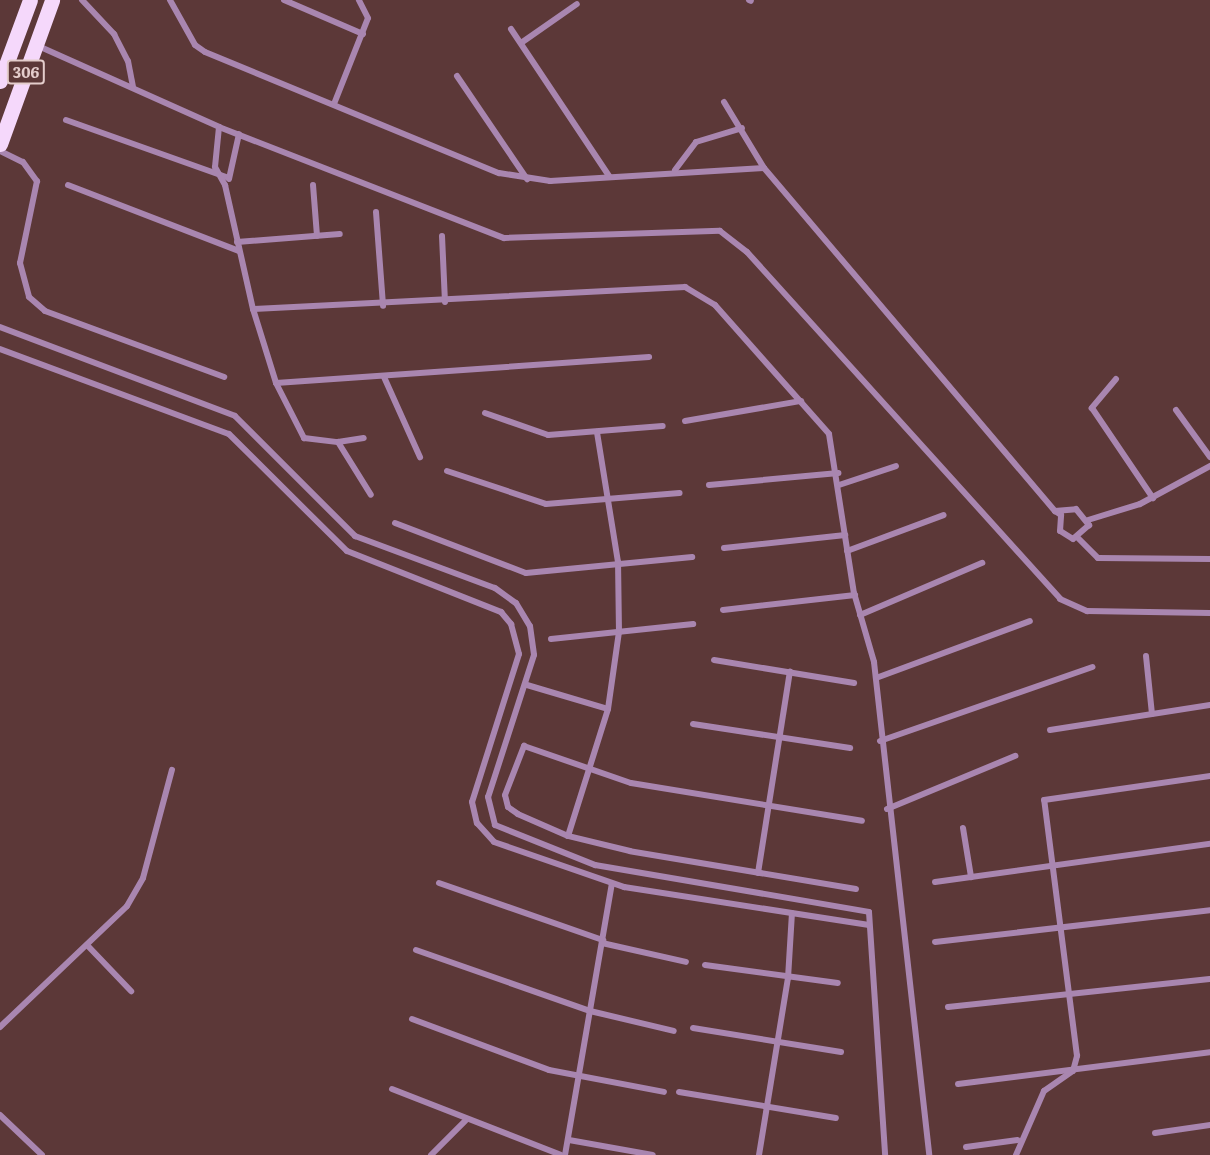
<!DOCTYPE html>
<html>
<head>
<meta charset="utf-8">
<style>
	body { margin:0 }
	#map { position:relative; width:1210px; height:1155px; overflow:hidden; background:#5c3838; font-family:Literata,serif }
	div>[style] { position:absolute }
	.minor>* { height:6px; margin:-3px; padding:0 3px; transform-origin:3px; border-radius:3px; background:#a986b0 }
	.primary>* { height:15px; margin:-7.5px; padding:0 7.5px; transform-origin:7.5px; border-radius:7.5px; background:#f5d8fb }
	span { translate:-50% -50%; white-space:nowrap; text-align:center; line-height:1.15; -webkit-text-stroke:6px #5c3838; paint-order:stroke }
	.shield-label span { padding:2px 4px; background:#5c3838; border:2px solid; border-radius:4px; -webkit-text-stroke-width:0 }
	.shield-label { font-size:15px; color:#e4cdcc; font-weight:700 }
</style>
</head>
<body>
<div id="map">
	<div class="minor">
		<div style="left:82px;top:0;width:47px;rotate:46.7deg"></div>
		<div style="left:114px;top:34px;width:30px;rotate:63deg"></div>
		<div style="left:128px;top:61px;width:26px;rotate:79deg"></div>
		<div style="left:170px;top:0;width:51px;rotate:60.9deg"></div>
		<div style="left:195px;top:45px;width:12px;rotate:35deg"></div>
		<div style="left:205px;top:52px;width:318px;rotate:22.4deg"></div>
		<div style="left:499px;top:173px;width:52px;rotate:8.9deg"></div>
		<div style="left:550px;top:181px;width:214px;rotate:-3.5deg"></div>
		<div style="left:764px;top:168px;width:450px;rotate:49.7deg"></div>
		<div style="left:284px;top:0;width:86px;rotate:23.3deg"></div>
		<div style="left:749px;top:0;width:2px;rotate:27deg"></div>
		<div style="left:511px;top:29px;width:177px;rotate:56.3deg"></div>
		<div style="left:521px;top:43px;width:68px;rotate:-34.9deg"></div>
		<div style="left:36px;top:45px;width:201px;rotate:24.1deg"></div>
		<div style="left:219px;top:127px;width:306px;rotate:21.3deg"></div>
		<div style="left:504px;top:238px;width:216px;rotate:-1.9deg"></div>
		<div style="left:720px;top:231px;width:34px;rotate:38deg"></div>
		<div style="left:747px;top:252px;width:467px;rotate:47.9deg"></div>
		<div style="left:1060px;top:599px;width:30px;rotate:24deg"></div>
		<div style="left:1087px;top:611px;width:123px;rotate:0.9deg"></div>
		<div style="left:457px;top:76px;width:125px;rotate:55.8deg"></div>
		<div style="left:724px;top:102px;width:77px;rotate:58.8deg"></div>
		<div style="left:334px;top:104px;width:92px;rotate:-68.4deg"></div>
		<div style="left:368px;top:18px;width:20px;rotate:-117deg"></div>
		<div style="left:66px;top:120px;width:173px;rotate:19.6deg"></div>
		<div style="left:219px;top:127px;width:40px;rotate:95.7deg"></div>
		<div style="left:215px;top:167px;width:21px;rotate:61deg"></div>
		<div style="left:225px;top:185px;width:127px;rotate:77.3deg"></div>
		<div style="left:253px;top:309px;width:433px;rotate:-2.9deg"></div>
		<div style="left:685px;top:287px;width:35px;rotate:31deg"></div>
		<div style="left:715px;top:305px;width:172px;rotate:48.5deg"></div>
		<div style="left:829px;top:434px;width:161px;rotate:81.1deg"></div>
		<div style="left:854px;top:593px;width:72px;rotate:73.8deg"></div>
		<div style="left:874px;top:662px;width:496px;rotate:83.6deg"></div>
		<div style="left:0;top:151px;width:25px;rotate:26deg"></div>
		<div style="left:23px;top:162px;width:24px;rotate:54deg"></div>
		<div style="left:37px;top:181px;width:84px;rotate:101.7deg"></div>
		<div style="left:20px;top:263px;width:35px;rotate:75deg"></div>
		<div style="left:29px;top:297px;width:21px;rotate:41deg"></div>
		<div style="left:45px;top:311px;width:191px;rotate:20.2deg"></div>
		<div style="left:675px;top:170px;width:35px;rotate:-53deg"></div>
		<div style="left:696px;top:142px;width:48px;rotate:-16.9deg"></div>
		<div style="left:229px;top:179px;width:46px;rotate:-77.5deg"></div>
		<div style="left:68px;top:185px;width:183px;rotate:21.1deg"></div>
		<div style="left:313px;top:185px;width:51px;rotate:85.5deg"></div>
		<div style="left:376px;top:212px;width:94px;rotate:85.7deg"></div>
		<div style="left:442px;top:236px;width:66px;rotate:87.4deg"></div>
		<div style="left:237px;top:242px;width:103px;rotate:-4.4deg"></div>
		<div style="left:253px;top:309px;width:77px;rotate:72.7deg"></div>
		<div style="left:276px;top:383px;width:62px;rotate:63deg"></div>
		<div style="left:304px;top:438px;width:34px;rotate:7deg"></div>
		<div style="left:338px;top:442px;width:26px;rotate:-9deg"></div>
		<div style="left:0;top:327px;width:251px;rotate:20.7deg"></div>
		<div style="left:235px;top:416px;width:170px;rotate:45deg"></div>
		<div style="left:355px;top:536px;width:149px;rotate:20.4deg"></div>
		<div style="left:495px;top:588px;width:26px;rotate:36deg"></div>
		<div style="left:516px;top:603px;width:27px;rotate:59deg"></div>
		<div style="left:530px;top:626px;width:29px;rotate:82deg"></div>
		<div style="left:534px;top:655px;width:149px;rotate:107.9deg"></div>
		<div style="left:488px;top:797px;width:29px;rotate:76deg"></div>
		<div style="left:495px;top:825px;width:108px;rotate:21.8deg"></div>
		<div style="left:595px;top:865px;width:278px;rotate:9.7deg"></div>
		<div style="left:869px;top:912px;width:244px;rotate:86.2deg"></div>
		<div style="left:0;top:349px;width:244px;rotate:20.4deg"></div>
		<div style="left:229px;top:434px;width:166px;rotate:44.8deg"></div>
		<div style="left:347px;top:551px;width:166px;rotate:21.6deg"></div>
		<div style="left:501px;top:612px;width:16px;rotate:50deg"></div>
		<div style="left:511px;top:624px;width:31px;rotate:75deg"></div>
		<div style="left:519px;top:654px;width:155px;rotate:107.6deg"></div>
		<div style="left:472px;top:802px;width:22px;rotate:77deg"></div>
		<div style="left:477px;top:823px;width:25px;rotate:48deg"></div>
		<div style="left:494px;top:842px;width:138px;rotate:19.1deg"></div>
		<div style="left:624px;top:887px;width:248px;rotate:8.8deg"></div>
		<div style="left:384px;top:377px;width:88px;rotate:65.8deg"></div>
		<div style="left:1116px;top:379px;width:38px;rotate:130deg"></div>
		<div style="left:1092px;top:408px;width:109px;rotate:55.9deg"></div>
		<div style="left:276px;top:383px;width:374px;rotate:-4deg"></div>
		<div style="left:1176px;top:410px;width:58px;rotate:54.1deg"></div>
		<div style="left:485px;top:413px;width:67px;rotate:19.2deg"></div>
		<div style="left:548px;top:435px;width:115px;rotate:-4.5deg"></div>
		<div style="left:685px;top:421px;width:118px;rotate:-9.8deg"></div>
		<div style="left:338px;top:442px;width:62px;rotate:58.1deg"></div>
		<div style="left:447px;top:471px;width:104px;rotate:18.4deg"></div>
		<div style="left:546px;top:504px;width:134px;rotate:-4.7deg"></div>
		<div style="left:709px;top:485px;width:130px;rotate:-5.3deg"></div>
		<div style="left:839px;top:485px;width:60px;rotate:-18.4deg"></div>
		<div style="left:1076px;top:509px;width:21px;rotate:51deg"></div>
		<div style="left:1089px;top:525px;width:21px;rotate:139deg"></div>
		<div style="left:1073px;top:539px;width:15px;rotate:-148deg"></div>
		<div style="left:1060px;top:531px;width:16px;rotate:-86deg"></div>
		<div style="left:1061px;top:515px;width:7px;rotate:-146deg"></div>
		<div style="left:1055px;top:511px;width:21px;rotate:-5deg"></div>
		<div style="left:1088px;top:520px;width:54px;rotate:-17.1deg"></div>
		<div style="left:1140px;top:504px;width:80px;rotate:-28.5deg"></div>
		<div style="left:395px;top:523px;width:140px;rotate:20.9deg"></div>
		<div style="left:526px;top:573px;width:167px;rotate:-5.5deg"></div>
		<div style="left:1078px;top:538px;width:28px;rotate:45deg"></div>
		<div style="left:1098px;top:558px;width:112px;rotate:0.5deg"></div>
		<div style="left:724px;top:548px;width:122px;rotate:-6.1deg"></div>
		<div style="left:847px;top:551px;width:103px;rotate:-20.4deg"></div>
		<div style="left:723px;top:610px;width:133px;rotate:-6.5deg"></div>
		<div style="left:860px;top:615px;width:133px;rotate:-23.1deg"></div>
		<div style="left:551px;top:639px;width:143px;rotate:-6deg"></div>
		<div style="left:1146px;top:656px;width:58px;rotate:84.1deg"></div>
		<div style="left:714px;top:660px;width:142px;rotate:9.3deg"></div>
		<div style="left:876px;top:678px;width:164px;rotate:-20.3deg"></div>
		<div style="left:527px;top:685px;width:84px;rotate:16.5deg"></div>
		<div style="left:693px;top:724px;width:159px;rotate:8.7deg"></div>
		<div style="left:1050px;top:730px;width:162px;rotate:-8.9deg"></div>
		<div style="left:880px;top:741px;width:225px;rotate:-19.2deg"></div>
		<div style="left:887px;top:809px;width:139px;rotate:-22.5deg"></div>
		<div style="left:963px;top:828px;width:50px;rotate:80.7deg"></div>
		<div style="left:568px;top:836px;width:133px;rotate:-72.5deg"></div>
		<div style="left:608px;top:709px;width:78px;rotate:-81.9deg"></div>
		<div style="left:619px;top:632px;width:70px;rotate:-90.8deg"></div>
		<div style="left:618px;top:562px;width:132px;rotate:-99.2deg"></div>
		<div style="left:758px;top:873px;width:204px;rotate:-81deg"></div>
		<div style="left:935px;top:882px;width:278px;rotate:-7.9deg"></div>
		<div style="left:439px;top:883px;width:174px;rotate:19.2deg"></div>
		<div style="left:856px;top:889px;width:229px;rotate:-170.5deg"></div>
		<div style="left:630px;top:851px;width:64px;rotate:-166.4deg"></div>
		<div style="left:568px;top:836px;width:55px;rotate:-156.3deg"></div>
		<div style="left:518px;top:814px;width:12px;rotate:-145deg"></div>
		<div style="left:508px;top:807px;width:12px;rotate:-104deg"></div>
		<div style="left:505px;top:795px;width:53px;rotate:-68.8deg"></div>
		<div style="left:524px;top:746px;width:113px;rotate:19.1deg"></div>
		<div style="left:631px;top:783px;width:234px;rotate:9.3deg"></div>
		<div style="left:935px;top:942px;width:277px;rotate:-6.6deg"></div>
		<div style="left:602px;top:943px;width:86px;rotate:12.7deg"></div>
		<div style="left:87px;top:945px;width:64px;rotate:46.3deg"></div>
		<div style="left:416px;top:950px;width:184px;rotate:19.3deg"></div>
		<div style="left:590px;top:1011px;width:86px;rotate:13.4deg"></div>
		<div style="left:705px;top:965px;width:134px;rotate:7.7deg"></div>
		<div style="left:948px;top:1007px;width:263px;rotate:-6.1deg"></div>
		<div style="left:412px;top:1019px;width:146px;rotate:20.4deg"></div>
		<div style="left:549px;top:1070px;width:117px;rotate:10.8deg"></div>
		<div style="left:0;top:1027px;width:175px;rotate:-43.6deg"></div>
		<div style="left:127px;top:906px;width:32px;rotate:-60deg"></div>
		<div style="left:143px;top:878px;width:112px;rotate:-75deg"></div>
		<div style="left:693px;top:1028px;width:150px;rotate:9.2deg"></div>
		<div style="left:958px;top:1084px;width:254px;rotate:-7.2deg"></div>
		<div style="left:392px;top:1089px;width:181px;rotate:21.3deg"></div>
		<div style="left:679px;top:1092px;width:159px;rotate:9.4deg"></div>
		<div style="left:0;top:1115px;width:58px;rotate:43.6deg"></div>
		<div style="left:1155px;top:1133px;width:56px;rotate:-8.3deg"></div>
		<div style="left:569px;top:1140px;width:85px;rotate:10.1deg"></div>
		<div style="left:966px;top:1147px;width:52px;rotate:-7.7deg"></div>
		<div style="left:431px;top:1155px;width:49px;rotate:-45deg"></div>
		<div style="left:565px;top:1155px;width:275px;rotate:-80.2deg"></div>
		<div style="left:759px;top:1155px;width:179px;rotate:-80.7deg"></div>
		<div style="left:788px;top:978px;width:65px;rotate:-86.5deg"></div>
		<div style="left:1016px;top:1155px;width:70px;rotate:-66.4deg"></div>
		<div style="left:1044px;top:1091px;width:35px;rotate:-35deg"></div>
		<div style="left:1073px;top:1071px;width:16px;rotate:-75deg"></div>
		<div style="left:1077px;top:1056px;width:258px;rotate:-97.3deg"></div>
		<div style="left:1044px;top:800px;width:168px;rotate:-8.2deg"></div>
	</div>
	<div class="primary">
		<div style="left:0;top:81px;width:86px;rotate:-69.7deg"></div>
		<div style="left:0;top:144px;width:153px;rotate:-70.1deg"></div>
	</div>
	<div class="shield-label">
		<span style="left:26px;top:72px">306</span>
	</div>
</div>
</body>
</html>
